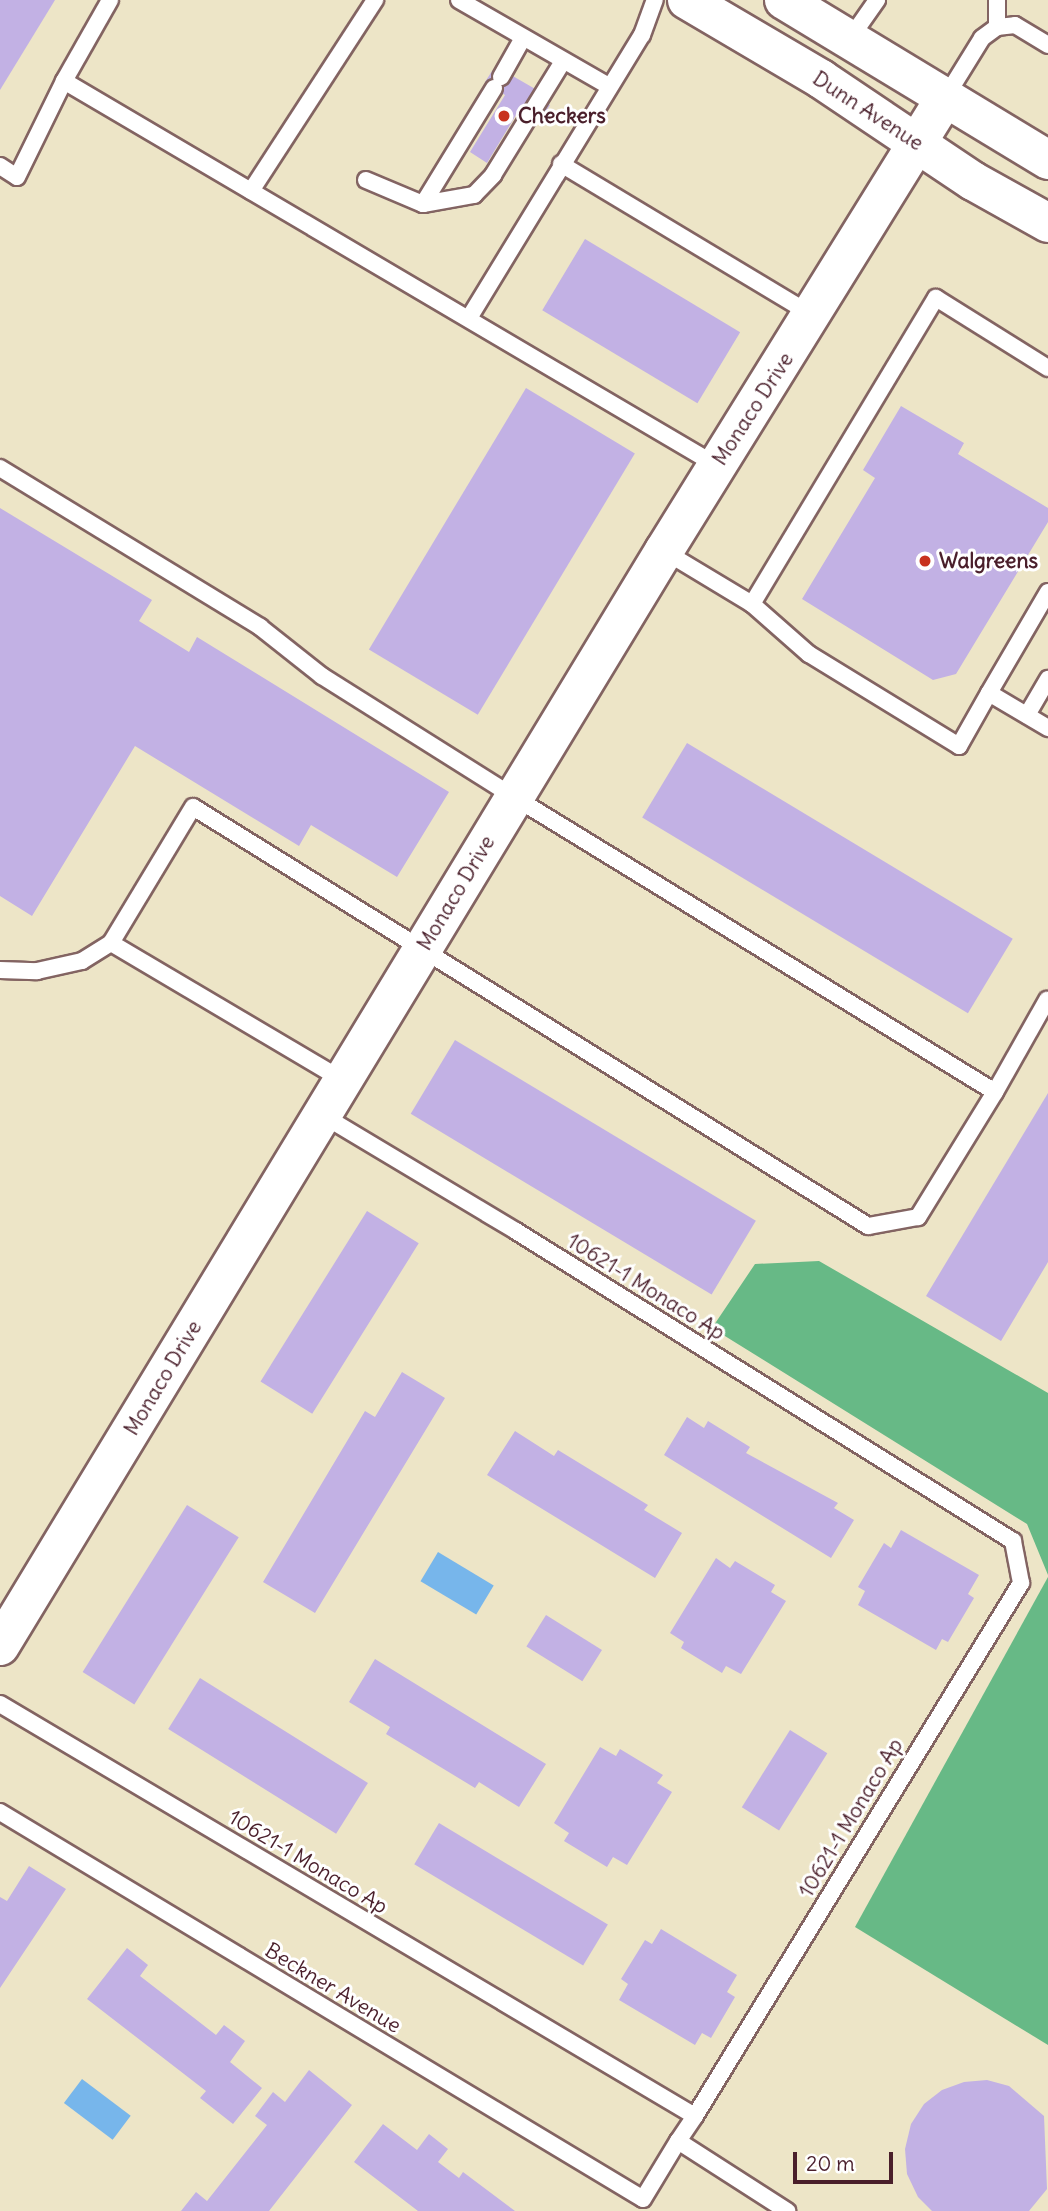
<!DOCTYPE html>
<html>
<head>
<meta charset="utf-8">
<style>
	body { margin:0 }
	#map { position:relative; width:1048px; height:2211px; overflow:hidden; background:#ede5c7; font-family:Delius,sans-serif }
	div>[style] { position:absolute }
	.forest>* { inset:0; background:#67b986 }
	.water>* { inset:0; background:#77b6eb; transform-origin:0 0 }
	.building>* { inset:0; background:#c2b1e4; transform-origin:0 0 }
	.roads { filter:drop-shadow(2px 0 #836462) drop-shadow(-2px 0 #836462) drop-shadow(0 2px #836462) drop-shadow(0 -2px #836462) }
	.service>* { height:16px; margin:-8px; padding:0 8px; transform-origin:8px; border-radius:8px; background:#fff }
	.tertiary>* { height:38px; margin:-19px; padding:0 19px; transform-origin:19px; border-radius:19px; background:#fff }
	.primary>* { height:38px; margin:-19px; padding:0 19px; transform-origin:19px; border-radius:19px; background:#fff }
	.dots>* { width:19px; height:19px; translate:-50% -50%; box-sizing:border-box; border:4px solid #fff; border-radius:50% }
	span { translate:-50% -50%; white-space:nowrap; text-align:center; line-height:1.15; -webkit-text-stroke:6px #fff; paint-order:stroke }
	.street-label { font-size:21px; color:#4a1f2b }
	.poi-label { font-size:21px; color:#4a1f2b; font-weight:700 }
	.left { translate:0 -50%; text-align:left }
	.scale { position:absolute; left:793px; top:2152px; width:100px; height:32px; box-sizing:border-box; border:4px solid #4a1f2b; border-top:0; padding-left:9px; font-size:21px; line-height:24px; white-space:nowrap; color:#4a1f2b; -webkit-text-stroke:5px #fff; paint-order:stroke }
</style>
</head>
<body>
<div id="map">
	<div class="forest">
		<div style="clip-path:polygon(819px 1261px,1048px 1393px,1048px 1575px,1027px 1524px,712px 1328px,755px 1264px)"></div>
		<div style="clip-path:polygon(1048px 1577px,1048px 2045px,855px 1927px)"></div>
	</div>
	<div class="water">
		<div style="left:438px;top:1552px;width:65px;height:34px;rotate:31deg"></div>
		<div style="left:82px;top:2079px;width:61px;height:30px;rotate:37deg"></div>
	</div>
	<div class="building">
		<div style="clip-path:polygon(0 0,55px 0,0 90px)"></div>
		<div style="clip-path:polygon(492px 71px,508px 81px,511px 75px,537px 90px,533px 96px,550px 105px,541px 119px,522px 105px,487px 163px,470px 152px,505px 95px,485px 82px)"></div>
		<div style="left:585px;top:239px;width:181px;height:83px;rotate:31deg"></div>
		<div style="left:526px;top:388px;width:127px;height:305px;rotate:31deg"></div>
		<div style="clip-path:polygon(901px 406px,964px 443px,958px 454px,1048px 508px,1048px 522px,956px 674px,933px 680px,802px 599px,875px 478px,863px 470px)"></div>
		<div style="clip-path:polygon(0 508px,152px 600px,139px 621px,189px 652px,197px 637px,449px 792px,397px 877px,311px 825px,299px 846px,135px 746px,32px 916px,0 896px)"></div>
		<div style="left:687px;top:743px;width:380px;height:87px;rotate:31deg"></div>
		<div style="left:455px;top:1040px;width:351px;height:86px;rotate:31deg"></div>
		<div style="clip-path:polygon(1048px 1093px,1048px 1262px,1001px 1341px,926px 1296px)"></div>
		<div style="left:367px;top:1211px;width:61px;height:201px;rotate:32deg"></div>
		<div style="clip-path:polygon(402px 1372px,445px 1398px,315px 1613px,263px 1582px,365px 1411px,375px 1417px)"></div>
		<div style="clip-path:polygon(687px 1417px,704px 1428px,708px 1421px,750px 1447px,746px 1453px,838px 1503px,834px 1508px,854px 1520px,831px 1558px,664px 1455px)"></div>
		<div style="clip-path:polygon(515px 1431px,554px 1456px,558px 1450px,648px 1505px,644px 1510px,682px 1533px,655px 1578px,487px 1475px)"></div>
		<div style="left:187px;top:1505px;width:61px;height:197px;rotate:32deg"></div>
		<div style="clip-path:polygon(901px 1530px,979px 1575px,968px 1594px,974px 1598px,948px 1642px,942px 1639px,936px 1650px,858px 1605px,865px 1591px,858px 1587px,884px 1543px,891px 1548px)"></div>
		<div style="clip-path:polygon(716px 1558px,730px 1568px,735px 1561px,775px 1585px,771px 1592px,786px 1601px,741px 1674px,726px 1666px,722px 1673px,681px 1648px,684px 1642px,670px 1633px)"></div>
		<div style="left:546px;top:1615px;width:66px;height:37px;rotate:32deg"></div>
		<div style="clip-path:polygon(375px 1659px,546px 1764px,519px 1807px,479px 1782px,475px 1788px,386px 1734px,390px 1727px,349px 1702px)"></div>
		<div style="left:200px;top:1678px;width:198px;height:60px;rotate:32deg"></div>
		<div style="left:790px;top:1730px;width:44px;height:91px;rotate:32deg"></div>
		<div style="clip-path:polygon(600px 1747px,616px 1756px,620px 1749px,663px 1775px,657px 1783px,672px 1792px,627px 1865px,613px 1857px,607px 1867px,564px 1841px,569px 1833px,554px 1823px)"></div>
		<div style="left:439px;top:1823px;width:197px;height:48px;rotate:31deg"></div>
		<div style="clip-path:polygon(29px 1866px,66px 1889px,0 1988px,0 1897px,7px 1901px)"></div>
		<div style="clip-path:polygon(661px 1929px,737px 1975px,727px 1992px,735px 1997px,711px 2038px,702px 2033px,695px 2045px,619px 2000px,628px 1984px,621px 1979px,645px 1940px,652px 1944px)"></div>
		<div style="clip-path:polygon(127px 1948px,148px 1965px,140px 1976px,216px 2035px,224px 2025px,245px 2041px,230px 2062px,262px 2088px,233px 2124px,200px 2098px,206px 2091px,87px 1999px)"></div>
		<div style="clip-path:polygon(309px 2070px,352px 2105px,269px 2211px,181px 2211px,196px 2192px,207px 2201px,267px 2125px,255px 2116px,273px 2092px,285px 2102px)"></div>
		<div style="clip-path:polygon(987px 2080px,1009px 2086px,1044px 2116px,1047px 2189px,1029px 2211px,932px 2211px,918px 2197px,907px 2174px,905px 2149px,911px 2124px,924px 2104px,942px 2090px,964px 2082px)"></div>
		<div style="clip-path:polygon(383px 2124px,417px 2150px,429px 2134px,448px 2149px,438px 2162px,459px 2178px,463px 2172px,515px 2211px,418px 2211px,354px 2162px)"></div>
	</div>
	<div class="roads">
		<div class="service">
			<div style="left:459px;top:0;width:171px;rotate:29.9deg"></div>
			<div style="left:997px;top:27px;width:27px;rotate:-90deg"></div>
			<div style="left:849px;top:40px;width:49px;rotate:-55deg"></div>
			<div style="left:501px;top:77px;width:45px;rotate:-60.6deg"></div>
			<div style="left:64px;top:81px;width:93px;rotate:-60.4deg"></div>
			<div style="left:945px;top:98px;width:70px;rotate:-58.3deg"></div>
			<div style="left:982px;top:38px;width:19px;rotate:-36deg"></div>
			<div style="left:997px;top:27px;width:18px;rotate:-6deg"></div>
			<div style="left:1015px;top:25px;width:39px;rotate:31deg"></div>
			<div style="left:561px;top:164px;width:292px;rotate:31deg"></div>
			<div style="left:0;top:166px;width:20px;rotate:33deg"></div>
			<div style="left:17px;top:177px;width:107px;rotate:-63.9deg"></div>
			<div style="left:64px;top:81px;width:757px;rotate:30.5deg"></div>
			<div style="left:366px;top:180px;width:62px;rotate:22.8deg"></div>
			<div style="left:423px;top:204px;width:52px;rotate:-10deg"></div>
			<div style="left:474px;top:195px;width:28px;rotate:-46deg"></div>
			<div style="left:493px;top:175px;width:134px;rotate:-58.4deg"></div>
			<div style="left:251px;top:191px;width:228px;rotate:-57deg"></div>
			<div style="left:423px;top:204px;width:136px;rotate:-58.5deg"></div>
			<div style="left:469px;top:318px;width:332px;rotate:-58.6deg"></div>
			<div style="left:642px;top:35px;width:37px;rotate:-70deg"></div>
			<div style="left:0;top:468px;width:305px;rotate:31.4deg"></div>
			<div style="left:260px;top:627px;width:79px;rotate:38.3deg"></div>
			<div style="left:322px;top:676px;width:227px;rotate:32.2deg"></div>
			<div style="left:514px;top:797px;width:564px;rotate:31.52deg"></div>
			<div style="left:995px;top:1092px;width:147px;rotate:121.6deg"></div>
			<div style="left:918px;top:1217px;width:51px;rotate:169.8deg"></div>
			<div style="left:868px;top:1226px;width:794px;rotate:-148.17deg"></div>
			<div style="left:193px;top:807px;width:159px;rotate:121.1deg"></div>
			<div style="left:664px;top:551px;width:103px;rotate:31.1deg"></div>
			<div style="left:752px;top:604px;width:76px;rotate:41.3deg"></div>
			<div style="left:809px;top:654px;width:176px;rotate:31.5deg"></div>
			<div style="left:959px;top:746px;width:61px;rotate:-60.5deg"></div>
			<div style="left:1048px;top:592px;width:117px;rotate:120.3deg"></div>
			<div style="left:989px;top:693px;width:69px;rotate:30.7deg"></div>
			<div style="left:752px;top:604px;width:357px;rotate:-59deg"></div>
			<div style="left:936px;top:298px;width:132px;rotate:32deg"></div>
			<div style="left:1027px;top:715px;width:42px;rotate:-59.7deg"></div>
			<div style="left:0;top:970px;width:37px;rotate:2deg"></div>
			<div style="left:37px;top:971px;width:46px;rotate:-12.5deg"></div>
			<div style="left:82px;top:961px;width:34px;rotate:-32deg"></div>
			<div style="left:111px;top:943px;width:269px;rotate:30.6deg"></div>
			<div style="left:995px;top:1092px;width:106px;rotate:-60.5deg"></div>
			<div style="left:0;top:1704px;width:808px;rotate:30.66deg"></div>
			<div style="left:695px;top:2116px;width:625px;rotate:-58.55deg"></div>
			<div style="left:1021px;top:1583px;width:43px;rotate:-100.8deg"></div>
			<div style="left:1013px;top:1541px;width:586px;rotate:-148.05deg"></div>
			<div style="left:516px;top:1231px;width:226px;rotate:-149.1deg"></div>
			<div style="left:0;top:1812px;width:750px;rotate:31.04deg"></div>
			<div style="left:643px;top:2199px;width:68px;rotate:-58.9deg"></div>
			<div style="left:695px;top:2116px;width:30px;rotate:124deg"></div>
			<div style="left:678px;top:2141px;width:130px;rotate:32.7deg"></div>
		</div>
		<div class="tertiary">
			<div style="left:0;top:1646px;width:1281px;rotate:-58.77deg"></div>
			<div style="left:664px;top:551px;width:533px;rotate:-58.19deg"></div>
		</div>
		<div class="primary">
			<div style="left:687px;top:0;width:156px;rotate:30.5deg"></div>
			<div style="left:821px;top:79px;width:183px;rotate:33.9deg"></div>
			<div style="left:973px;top:181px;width:86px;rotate:29.2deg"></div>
			<div style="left:784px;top:0;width:309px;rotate:31.2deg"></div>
		</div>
	</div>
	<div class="dots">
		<div style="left:504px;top:116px;background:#c8321e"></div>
		<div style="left:925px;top:561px;background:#c8321e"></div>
	</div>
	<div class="street-label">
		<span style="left:868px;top:111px;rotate:33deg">Dunn Avenue</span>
		<span style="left:753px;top:409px;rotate:-57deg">Monaco Drive</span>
		<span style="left:456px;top:893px;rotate:-59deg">Monaco Drive</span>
		<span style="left:646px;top:1287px;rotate:32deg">10621-1 Monaco Ap</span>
		<span style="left:163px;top:1378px;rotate:-59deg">Monaco Drive</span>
		<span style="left:851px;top:1818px;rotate:-59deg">10621-1 Monaco Ap</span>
		<span style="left:308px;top:1862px;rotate:31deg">10621-1 Monaco Ap</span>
		<span style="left:333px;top:1988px;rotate:31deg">Beckner Avenue</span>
	</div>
	<div class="poi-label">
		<span class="left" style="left:518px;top:116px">Checkers</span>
		<span class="left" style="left:939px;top:561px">Walgreens</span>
	</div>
	<div class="scale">20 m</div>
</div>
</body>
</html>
